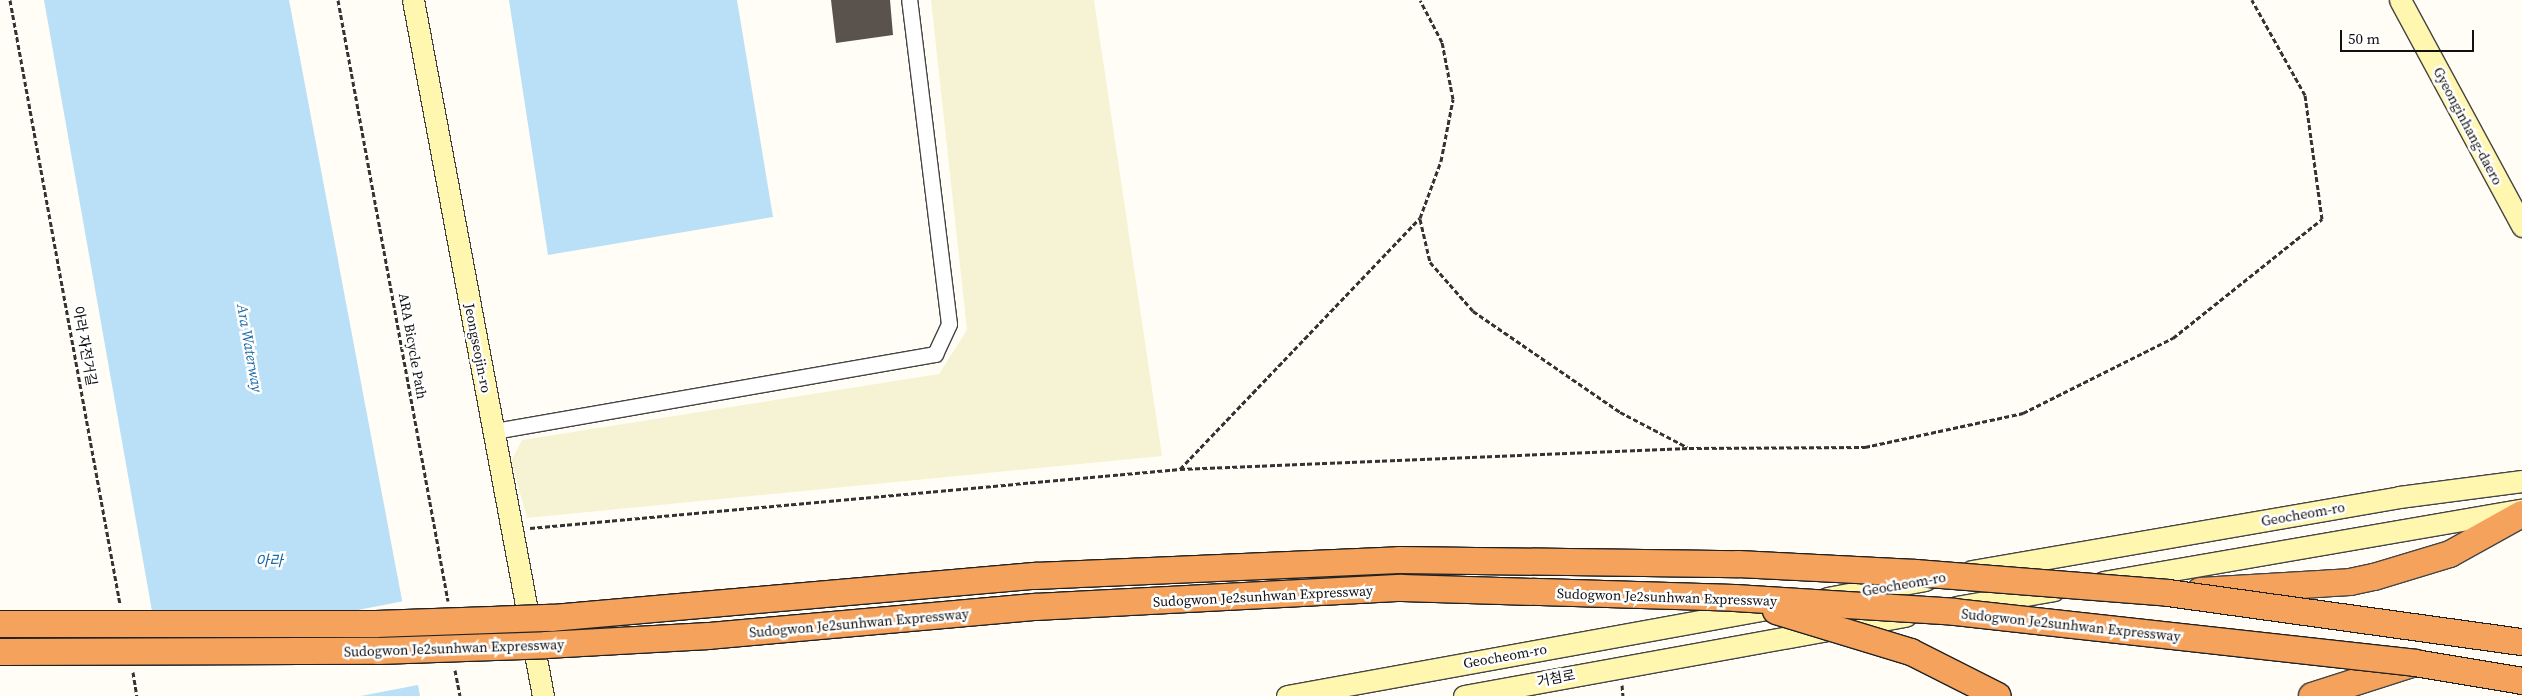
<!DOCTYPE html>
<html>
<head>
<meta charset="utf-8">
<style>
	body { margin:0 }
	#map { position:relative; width:2522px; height:696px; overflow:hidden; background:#fffdf5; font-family:"Source Serif 4","Noto Sans KR",serif }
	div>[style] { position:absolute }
	.farmland>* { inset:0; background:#f6f3d4 }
	.water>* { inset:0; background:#b9e0f7 }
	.pier>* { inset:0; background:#fffdf5; transform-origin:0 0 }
	.building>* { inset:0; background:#5a524d }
	.path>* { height:3px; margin-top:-1.5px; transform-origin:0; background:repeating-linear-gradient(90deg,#333 0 5px,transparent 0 7.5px) }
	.roads { filter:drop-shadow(1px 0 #444) drop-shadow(-1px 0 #444) drop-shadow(0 1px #444) drop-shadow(0 -1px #444) }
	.street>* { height:15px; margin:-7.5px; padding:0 7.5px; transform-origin:7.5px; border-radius:7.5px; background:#fff }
	.secondary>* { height:21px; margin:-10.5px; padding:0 10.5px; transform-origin:10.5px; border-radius:10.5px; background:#fff6b0 }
	.highway>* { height:26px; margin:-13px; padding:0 13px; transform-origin:13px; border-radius:13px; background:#f5a25d }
	.bridges { filter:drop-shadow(1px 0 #222) drop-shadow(-1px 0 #222) drop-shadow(0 1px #222) drop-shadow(0 -1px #222) }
	.highway-bridge>* { height:26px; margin:-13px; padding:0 13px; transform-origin:13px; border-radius:13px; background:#f5a25d }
	span { translate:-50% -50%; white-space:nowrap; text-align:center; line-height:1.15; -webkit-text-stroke:5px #fff; paint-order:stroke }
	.street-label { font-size:14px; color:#111 }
	.water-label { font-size:15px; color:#1768a6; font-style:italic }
	.scale { position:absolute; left:2340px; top:30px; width:134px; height:22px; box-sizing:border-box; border:2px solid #111; border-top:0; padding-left:6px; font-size:15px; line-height:18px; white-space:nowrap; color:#111; -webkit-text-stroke:4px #fff; paint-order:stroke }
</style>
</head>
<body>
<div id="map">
	<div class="farmland">
		<div style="clip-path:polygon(931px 0,1094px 0,1162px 456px,527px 518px,511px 461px,522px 440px,939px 374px,967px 330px)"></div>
	</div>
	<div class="water">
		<div style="clip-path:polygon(44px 0,289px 0,420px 696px,167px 696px)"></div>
		<div style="clip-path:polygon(509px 0,737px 0,773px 217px,548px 255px)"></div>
	</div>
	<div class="pier">
		<div style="left:404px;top:601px;width:85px;height:256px;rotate:79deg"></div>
	</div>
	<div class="building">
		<div style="clip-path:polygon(831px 0,890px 0,893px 35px,836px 43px)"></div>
	</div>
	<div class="path">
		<div style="left:10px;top:0;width:614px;rotate:79.68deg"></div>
		<div style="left:338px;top:0;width:611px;rotate:79.63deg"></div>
		<div style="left:1420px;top:219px;width:44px;rotate:76.9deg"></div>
		<div style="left:1430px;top:262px;width:65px;rotate:48.7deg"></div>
		<div style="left:1473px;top:311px;width:178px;rotate:34.5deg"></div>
		<div style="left:1620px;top:412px;width:76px;rotate:27.6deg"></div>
		<div style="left:1180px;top:469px;width:509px;rotate:-2.36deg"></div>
		<div style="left:1689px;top:448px;width:176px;rotate:-0.3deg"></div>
		<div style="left:1865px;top:447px;width:162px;rotate:-12.1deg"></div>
		<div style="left:2023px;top:413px;width:168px;rotate:-26.6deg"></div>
		<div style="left:2173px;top:338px;width:191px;rotate:-38.6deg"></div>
		<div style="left:2322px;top:219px;width:125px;rotate:-97.8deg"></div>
		<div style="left:2305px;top:95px;width:109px;rotate:-119.2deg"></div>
		<div style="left:530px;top:528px;width:653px;rotate:-5.19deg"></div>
		<div style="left:1180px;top:469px;width:347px;rotate:-46.3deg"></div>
		<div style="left:1420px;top:218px;width:61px;rotate:-69.8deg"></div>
		<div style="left:1441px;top:161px;width:63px;rotate:-79deg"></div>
		<div style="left:1453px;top:99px;width:58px;rotate:-100.9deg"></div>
		<div style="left:1442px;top:42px;width:47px;rotate:-117.6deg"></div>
		<div style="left:455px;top:670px;width:26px;rotate:79deg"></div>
		<div style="left:133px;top:672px;width:24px;rotate:81deg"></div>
		<div style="left:1622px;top:685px;width:11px;rotate:85deg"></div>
	</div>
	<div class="roads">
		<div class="street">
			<div style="left:494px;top:431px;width:448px;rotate:-9.9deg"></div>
			<div style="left:935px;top:354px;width:33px;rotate:-65deg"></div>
			<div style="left:949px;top:324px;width:326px;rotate:-97deg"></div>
		</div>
		<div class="secondary">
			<div style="left:413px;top:0;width:708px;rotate:79.42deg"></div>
			<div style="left:2400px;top:0;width:257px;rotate:61.6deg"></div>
			<div style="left:1972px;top:571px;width:433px;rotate:-9.8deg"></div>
			<div style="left:2399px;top:497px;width:124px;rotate:-7.4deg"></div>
			<div style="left:2103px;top:582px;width:425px;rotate:-9.8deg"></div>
			<div style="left:1827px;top:598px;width:100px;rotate:-10.4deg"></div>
			<div style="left:1956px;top:607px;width:99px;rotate:-9.8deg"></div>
			<div style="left:1287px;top:696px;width:496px;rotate:-10.3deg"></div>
			<div style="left:1464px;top:696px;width:449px;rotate:-10.3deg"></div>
		</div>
		<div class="highway">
			<div style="left:2200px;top:591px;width:150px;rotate:-3.4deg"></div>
			<div style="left:2350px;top:582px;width:25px;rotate:-12deg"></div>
			<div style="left:2374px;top:577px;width:79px;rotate:-16.8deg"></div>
			<div style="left:2450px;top:554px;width:82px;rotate:-29.1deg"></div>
			<div style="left:2312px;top:696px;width:108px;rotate:-17.8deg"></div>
		</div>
	</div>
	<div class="bridges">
		<div class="highway-bridge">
			<div style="left:1776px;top:611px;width:141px;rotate:16.9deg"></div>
			<div style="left:1911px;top:652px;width:97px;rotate:26.8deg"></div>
			<div style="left:0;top:624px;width:376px"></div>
			<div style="left:376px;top:624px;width:176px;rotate:-2deg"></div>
			<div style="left:552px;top:618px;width:485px;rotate:-5deg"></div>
			<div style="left:1035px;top:576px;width:364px;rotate:-2.5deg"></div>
			<div style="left:1399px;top:560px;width:339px;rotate:0.7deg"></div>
			<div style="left:1738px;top:564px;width:178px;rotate:2.9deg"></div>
			<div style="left:1916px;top:573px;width:253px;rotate:4.5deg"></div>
			<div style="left:2168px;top:593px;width:357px;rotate:7.9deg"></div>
			<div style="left:0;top:652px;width:378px;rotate:-0.2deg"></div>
			<div style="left:378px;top:651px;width:168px;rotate:-2deg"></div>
			<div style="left:546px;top:645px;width:163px;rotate:-3.2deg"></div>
			<div style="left:709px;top:636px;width:327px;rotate:-5.1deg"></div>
			<div style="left:1035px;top:607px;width:367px;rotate:-3deg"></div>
			<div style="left:1402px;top:588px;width:333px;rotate:1.7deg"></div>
			<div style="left:1735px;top:598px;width:220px;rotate:3.6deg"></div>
			<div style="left:1955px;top:612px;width:463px;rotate:6.3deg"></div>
			<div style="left:2415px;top:663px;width:109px;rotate:9.5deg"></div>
		</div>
	</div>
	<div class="street-label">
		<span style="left:2468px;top:126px;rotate:62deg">Gyeonginhang-daero</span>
		<span style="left:85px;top:346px;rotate:80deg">아라 자전거길</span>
		<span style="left:413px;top:346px;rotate:80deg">ARA Bicycle Path</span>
		<span style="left:478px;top:348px;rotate:79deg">Jeongseojin-ro</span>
		<span style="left:2303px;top:514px;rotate:-10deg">Geocheom-ro</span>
		<span style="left:1904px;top:584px;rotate:-10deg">Geocheom-ro</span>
		<span style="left:1263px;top:596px;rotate:-3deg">Sudogwon Je2sunhwan Expressway</span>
		<span style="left:1667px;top:597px;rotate:2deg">Sudogwon Je2sunhwan Expressway</span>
		<span style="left:859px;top:623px;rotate:-5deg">Sudogwon Je2sunhwan Expressway</span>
		<span style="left:2071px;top:625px;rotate:6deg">Sudogwon Je2sunhwan Expressway</span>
		<span style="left:454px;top:648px;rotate:-2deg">Sudogwon Je2sunhwan Expressway</span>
		<span style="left:1505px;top:656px;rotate:-10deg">Geocheom-ro</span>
		<span style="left:1556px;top:678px;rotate:-11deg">거첨로</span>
	</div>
	<div class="water-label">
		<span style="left:250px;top:348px;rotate:80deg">Ara Waterway</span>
		<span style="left:269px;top:561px">아라</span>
	</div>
	<div class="scale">50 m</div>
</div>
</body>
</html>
